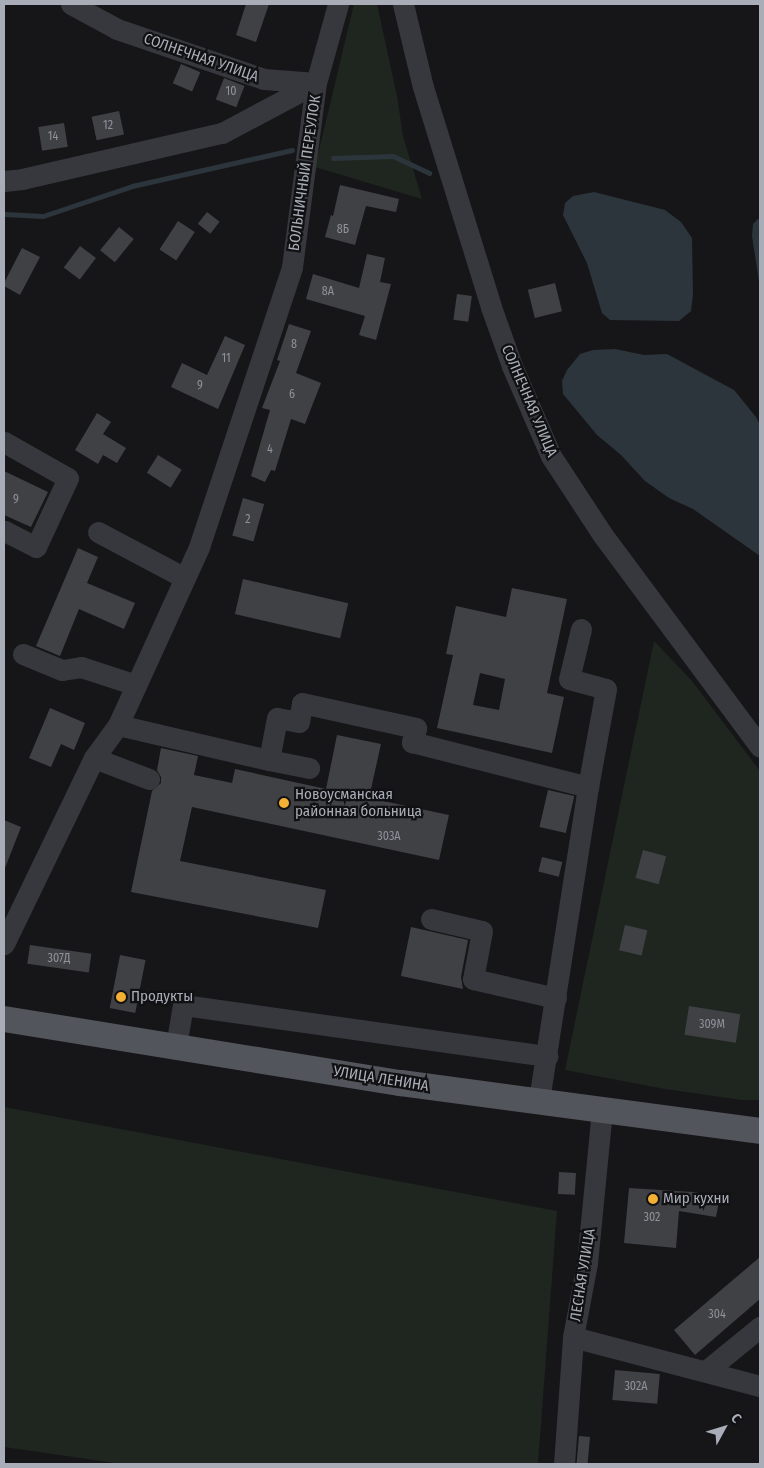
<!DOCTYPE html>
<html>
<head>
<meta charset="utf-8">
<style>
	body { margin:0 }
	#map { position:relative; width:764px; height:1468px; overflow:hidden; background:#161618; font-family:"Fira Sans Condensed",sans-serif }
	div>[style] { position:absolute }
	.green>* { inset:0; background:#1e261f }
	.water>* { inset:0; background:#2c353c }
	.stream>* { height:5px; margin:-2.5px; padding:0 2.5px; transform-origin:2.5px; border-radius:2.5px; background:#2c353c }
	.building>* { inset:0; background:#404145; transform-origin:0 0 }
	.minor>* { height:21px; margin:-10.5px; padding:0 10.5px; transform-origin:10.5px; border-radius:10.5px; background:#37383d }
	.major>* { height:26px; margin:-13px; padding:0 13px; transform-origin:13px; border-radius:13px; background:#53555c }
	.dots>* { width:14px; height:14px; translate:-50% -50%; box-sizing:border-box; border:2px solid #111113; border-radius:50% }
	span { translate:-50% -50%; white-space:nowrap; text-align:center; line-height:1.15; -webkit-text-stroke:4.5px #111113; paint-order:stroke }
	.number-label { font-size:12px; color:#8e929b }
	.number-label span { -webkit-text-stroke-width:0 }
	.street-label { font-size:15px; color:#a8adb8 }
	.poi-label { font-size:15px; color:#a8adb8 }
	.left { translate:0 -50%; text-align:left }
	.frame { position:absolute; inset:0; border:5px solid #a8adb8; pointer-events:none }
	.north { position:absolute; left:699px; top:1403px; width:50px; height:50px; -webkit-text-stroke:4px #111113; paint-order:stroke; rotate:51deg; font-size:14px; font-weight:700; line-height:20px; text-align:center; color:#a8adb8 }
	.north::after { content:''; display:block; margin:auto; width:18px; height:22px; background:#a8adb8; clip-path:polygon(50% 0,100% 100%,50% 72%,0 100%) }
</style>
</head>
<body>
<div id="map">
	<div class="green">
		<div style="clip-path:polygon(354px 4px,377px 4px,397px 96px,403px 136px,422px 199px,315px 167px)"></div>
		<div style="clip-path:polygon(654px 641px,692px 681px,760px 771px,760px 1100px,742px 1100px,665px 1089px,565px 1070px)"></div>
		<div style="clip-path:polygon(4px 1107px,557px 1211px,538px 1464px,122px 1464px,4px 1447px)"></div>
	</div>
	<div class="water">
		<div style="clip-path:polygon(594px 192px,665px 210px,681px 222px,692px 238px,693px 295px,691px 311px,679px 321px,610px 320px,602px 313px,587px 263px,563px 215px,565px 203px,573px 196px)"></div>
		<div style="clip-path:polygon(758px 219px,760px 219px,760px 288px,752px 236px,753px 224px)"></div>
		<div style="clip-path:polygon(615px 349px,644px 355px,667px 354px,734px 390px,756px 417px,760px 425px,760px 556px,693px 509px,669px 498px,645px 481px,621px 455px,597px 435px,563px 394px,562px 381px,567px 370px,580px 354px,593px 350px)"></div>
	</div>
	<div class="stream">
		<div style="left:333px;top:158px;width:60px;rotate:-1.9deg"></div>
		<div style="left:393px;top:156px;width:40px;rotate:25deg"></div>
		<div style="left:4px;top:214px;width:39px;rotate:3deg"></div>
		<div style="left:43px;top:216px;width:94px;rotate:-18.6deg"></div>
		<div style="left:132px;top:186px;width:164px;rotate:-12.7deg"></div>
	</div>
	<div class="building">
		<div style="clip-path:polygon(246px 4px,269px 4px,256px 42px,236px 35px)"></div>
		<div style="left:181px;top:64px;width:21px;height:21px;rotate:23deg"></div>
		<div style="left:224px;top:78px;width:22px;height:23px;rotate:21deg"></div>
		<div style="left:119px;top:111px;width:24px;height:28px;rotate:78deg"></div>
		<div style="left:64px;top:123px;width:24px;height:26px;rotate:81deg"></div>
		<div style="clip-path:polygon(340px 185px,399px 199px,396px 212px,366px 206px,355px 245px,325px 237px,331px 215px,333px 216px)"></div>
		<div style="left:207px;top:212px;width:16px;height:15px;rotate:38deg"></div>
		<div style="left:178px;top:221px;width:20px;height:34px;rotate:33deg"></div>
		<div style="left:119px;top:227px;width:19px;height:30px;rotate:39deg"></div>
		<div style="left:80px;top:246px;width:20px;height:27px;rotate:37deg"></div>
		<div style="clip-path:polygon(22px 248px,40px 257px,20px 295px,4px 286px,4px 283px)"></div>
		<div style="clip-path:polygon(367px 254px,385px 258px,380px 282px,391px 284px,376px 340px,359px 335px,365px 316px,306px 299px,313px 274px,359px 288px)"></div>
		<div style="left:555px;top:283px;width:29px;height:28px;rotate:76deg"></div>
		<div style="left:457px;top:294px;width:15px;height:26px;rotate:8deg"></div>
		<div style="clip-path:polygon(289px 324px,311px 331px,296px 373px,321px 383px,305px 424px,291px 419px,275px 471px,271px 470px,265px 482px,251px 476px,270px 410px,262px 408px,280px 361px,277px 360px)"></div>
		<div style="clip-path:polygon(225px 336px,245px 345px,218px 409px,171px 387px,182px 363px,207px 375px)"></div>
		<div style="clip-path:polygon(97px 413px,111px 422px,103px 434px,126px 448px,117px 463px,103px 455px,98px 464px,75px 450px)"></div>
		<div style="left:158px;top:455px;width:28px;height:21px;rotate:32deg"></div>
		<div style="clip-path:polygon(4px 471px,48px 492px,31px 527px,4px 515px)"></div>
		<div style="left:243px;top:498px;width:22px;height:39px;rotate:16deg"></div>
		<div style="clip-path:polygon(78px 548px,98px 557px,87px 583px,135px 603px,124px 629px,79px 609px,60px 656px,36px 646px)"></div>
		<div style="left:243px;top:579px;width:108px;height:36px;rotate:13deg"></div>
		<div style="clip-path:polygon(evenodd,512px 588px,567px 599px,547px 693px,564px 697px,552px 753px,437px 728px,453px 655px,446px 654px,456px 606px,506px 617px,512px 588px,480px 673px,505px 679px,499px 710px,473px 705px,480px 673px)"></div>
		<div style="clip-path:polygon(50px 708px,85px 723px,74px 750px,61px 744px,51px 767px,29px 758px)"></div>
		<div style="clip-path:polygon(337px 735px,381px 744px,369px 798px,449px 815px,439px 860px,192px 807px,180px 861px,326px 890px,318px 928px,131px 892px,152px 791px,161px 783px,161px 777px,157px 770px,161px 748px,198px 756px,194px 775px,232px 783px,235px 769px,326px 789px)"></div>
		<div style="left:548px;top:790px;width:27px;height:38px;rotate:13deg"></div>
		<div style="clip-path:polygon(4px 820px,21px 827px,5px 868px,4px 868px)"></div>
		<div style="left:643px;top:850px;width:24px;height:29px;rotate:15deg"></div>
		<div style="left:542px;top:857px;width:21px;height:15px;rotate:14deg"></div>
		<div style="left:625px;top:925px;width:23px;height:26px;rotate:13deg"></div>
		<div style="clip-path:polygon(411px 927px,468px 940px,461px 977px,463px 989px,401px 976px)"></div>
		<div style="left:30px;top:945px;width:62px;height:19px;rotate:8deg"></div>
		<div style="left:120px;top:955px;width:26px;height:54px;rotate:11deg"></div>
		<div style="left:689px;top:1006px;width:52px;height:29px;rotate:9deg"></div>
		<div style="left:559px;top:1172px;width:17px;height:22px;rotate:3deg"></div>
		<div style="clip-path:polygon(629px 1188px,693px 1192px,720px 1196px,716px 1217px,679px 1211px,676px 1248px,624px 1243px)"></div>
		<div style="clip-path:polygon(760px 1257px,760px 1299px,695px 1355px,674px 1330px)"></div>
		<div style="left:615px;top:1370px;width:45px;height:30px;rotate:5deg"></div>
		<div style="left:579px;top:1436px;width:11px;height:28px;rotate:5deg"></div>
	</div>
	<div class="minor">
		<div style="left:71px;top:4px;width:52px;rotate:28.5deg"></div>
		<div style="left:117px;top:29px;width:155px;rotate:18.8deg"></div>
		<div style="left:264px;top:79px;width:52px;rotate:4.4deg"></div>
		<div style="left:403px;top:4px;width:85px;rotate:76.5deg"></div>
		<div style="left:423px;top:87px;width:230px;rotate:72.8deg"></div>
		<div style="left:491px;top:307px;width:63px;rotate:70.4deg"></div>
		<div style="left:512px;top:366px;width:98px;rotate:66.6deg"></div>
		<div style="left:551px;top:456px;width:93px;rotate:56.8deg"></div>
		<div style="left:602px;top:534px;width:265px;rotate:53.4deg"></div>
		<div style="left:4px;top:181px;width:18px;rotate:-6deg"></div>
		<div style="left:22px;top:179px;width:205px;rotate:-13deg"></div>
		<div style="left:222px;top:133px;width:106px;rotate:-28deg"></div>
		<div style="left:4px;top:442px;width:73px;rotate:29.4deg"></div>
		<div style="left:68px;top:478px;width:76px;rotate:114.9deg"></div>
		<div style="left:36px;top:547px;width:36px;rotate:-153deg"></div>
		<div style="left:98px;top:532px;width:98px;rotate:27.9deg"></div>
		<div style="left:581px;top:629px;width:51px;rotate:103.5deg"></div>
		<div style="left:569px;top:679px;width:38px;rotate:15deg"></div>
		<div style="left:606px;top:689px;width:100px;rotate:100.4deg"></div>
		<div style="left:23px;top:654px;width:42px;rotate:22.3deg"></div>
		<div style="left:62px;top:670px;width:19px;rotate:-9deg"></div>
		<div style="left:81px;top:667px;width:58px;rotate:18.1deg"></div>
		<div style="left:118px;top:725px;width:196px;rotate:-65.5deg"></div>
		<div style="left:199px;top:547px;width:295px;rotate:-71.6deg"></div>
		<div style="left:292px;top:267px;width:186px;rotate:-82.6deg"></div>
		<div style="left:316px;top:83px;width:82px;rotate:-74.4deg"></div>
		<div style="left:94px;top:758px;width:59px;rotate:20.9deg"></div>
		<div style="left:269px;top:760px;width:41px;rotate:11.3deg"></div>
		<div style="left:431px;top:919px;width:52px;rotate:13.2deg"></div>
		<div style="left:482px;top:931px;width:49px;rotate:100.6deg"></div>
		<div style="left:473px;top:979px;width:85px;rotate:12.9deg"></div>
		<div style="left:4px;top:944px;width:207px;rotate:-64.2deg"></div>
		<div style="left:94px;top:758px;width:41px;rotate:-54deg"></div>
		<div style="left:118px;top:725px;width:155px;rotate:13.1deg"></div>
		<div style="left:269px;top:760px;width:43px;rotate:-79.2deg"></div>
		<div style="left:277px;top:718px;width:22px;rotate:10deg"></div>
		<div style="left:299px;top:722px;width:19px;rotate:-81deg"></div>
		<div style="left:302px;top:703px;width:117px;rotate:12.4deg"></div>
		<div style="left:416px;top:728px;width:15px;rotate:106deg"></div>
		<div style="left:412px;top:742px;width:182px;rotate:14.3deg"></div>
		<div style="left:588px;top:787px;width:318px;rotate:98.9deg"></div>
		<div style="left:176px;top:1046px;width:42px;rotate:-80.3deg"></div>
		<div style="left:183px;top:1005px;width:368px;rotate:8deg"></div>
		<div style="left:602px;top:1110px;width:154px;rotate:95.6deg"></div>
		<div style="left:587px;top:1263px;width:75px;rotate:100.7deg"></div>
		<div style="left:573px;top:1337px;width:193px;rotate:14.7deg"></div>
		<div style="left:706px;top:1371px;width:70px;rotate:-39.2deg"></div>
		<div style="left:564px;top:1464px;width:127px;rotate:-85.9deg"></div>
	</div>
	<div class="major">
		<div style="left:4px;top:1019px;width:402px;rotate:9.2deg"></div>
		<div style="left:401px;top:1083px;width:362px;rotate:7.6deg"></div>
	</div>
	<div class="dots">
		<div style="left:284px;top:803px;background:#f2b134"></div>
		<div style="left:121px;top:997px;background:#f2b134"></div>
		<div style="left:653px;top:1199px;background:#f2b134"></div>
	</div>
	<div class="number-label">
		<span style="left:231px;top:92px">10</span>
		<span style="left:108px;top:126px">12</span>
		<span style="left:53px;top:137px">14</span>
		<span style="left:343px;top:230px">8Б</span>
		<span style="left:328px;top:292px">8А</span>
		<span style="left:294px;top:345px">8</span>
		<span style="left:226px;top:359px">11</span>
		<span style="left:200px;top:386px">9</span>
		<span style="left:292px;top:395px">6</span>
		<span style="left:270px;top:450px">4</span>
		<span style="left:16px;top:500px">9</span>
		<span style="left:248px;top:520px">2</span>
		<span style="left:389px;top:837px">303А</span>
		<span style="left:59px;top:959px">307Д</span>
		<span style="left:712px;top:1025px">309М</span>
		<span style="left:652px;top:1218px">302</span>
		<span style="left:717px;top:1315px">304</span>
		<span style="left:636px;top:1387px">302А</span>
	</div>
	<div class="street-label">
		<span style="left:201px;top:58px;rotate:19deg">СОЛНЕЧНАЯ УЛИЦА</span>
		<span style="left:305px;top:173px;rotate:-82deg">БОЛЬНИЧНЫЙ ПЕРЕУЛОК</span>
		<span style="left:529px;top:401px;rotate:67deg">СОЛНЕЧНАЯ УЛИЦА</span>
		<span style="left:381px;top:1079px;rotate:9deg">УЛИЦА ЛЕНИНА</span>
		<span style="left:583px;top:1275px;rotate:-81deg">ЛЕСНАЯ УЛИЦА</span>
	</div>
	<div class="poi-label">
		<span class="left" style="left:295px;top:803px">Новоусманская<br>районная больница</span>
		<span class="left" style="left:131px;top:997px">Продукты</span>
		<span class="left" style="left:663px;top:1199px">Мир кухни</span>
	</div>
	<div class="frame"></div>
	<div class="north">С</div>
</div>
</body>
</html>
